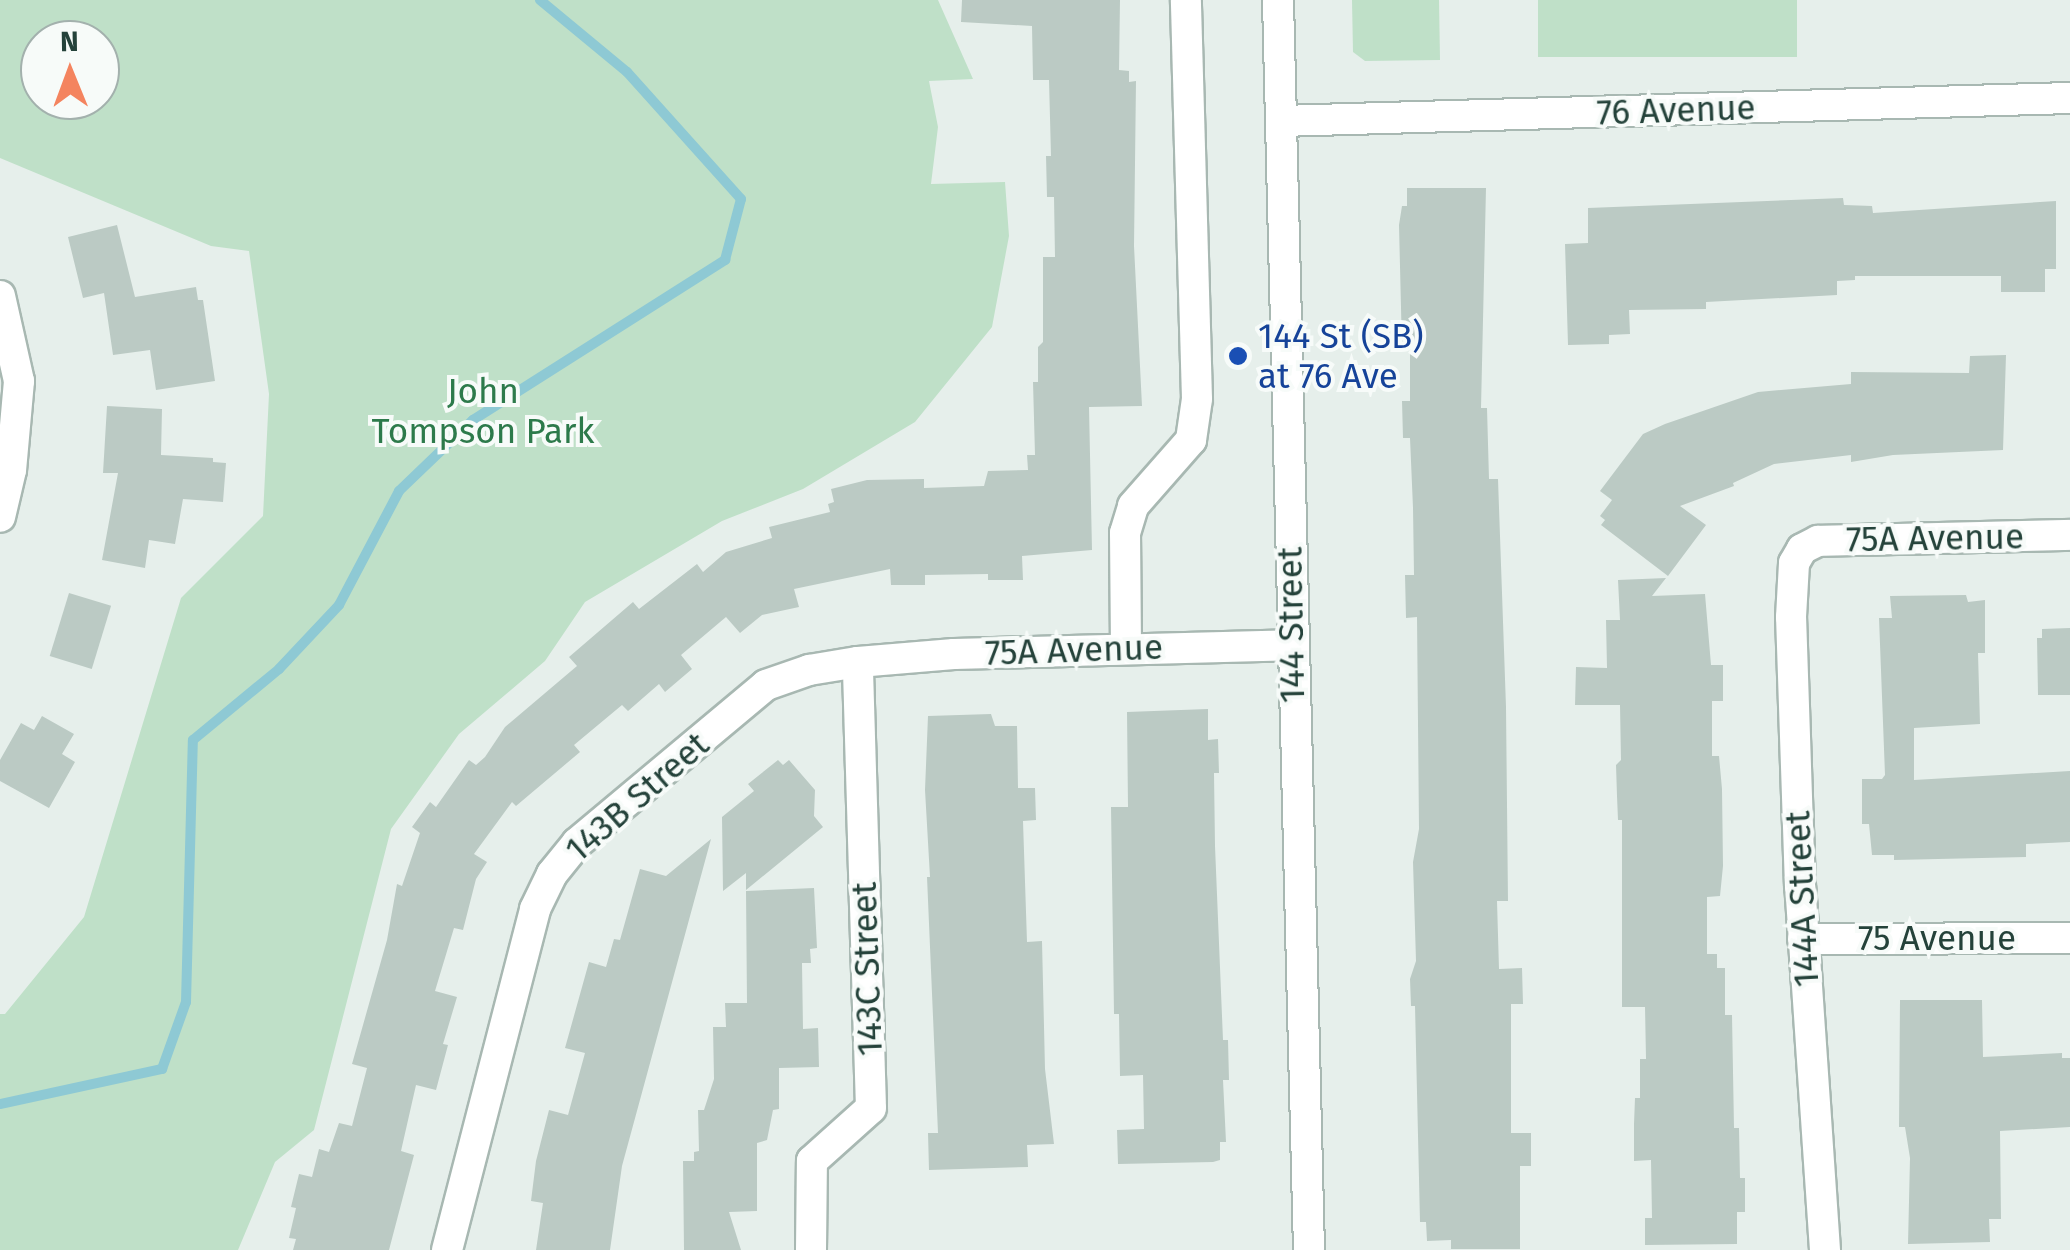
<!DOCTYPE html>
<html>
<head>
<meta charset="utf-8">
<style>
	body { margin:0 }
	#map { position:relative; width:2070px; height:1250px; overflow:hidden; background:#e6efeb; font-family:"Fira Sans",sans-serif }
	div>[style] { position:absolute }
	.green>* { inset:0; background:#bfe0c8; transform-origin:0 0 }
	.stream>* { height:10px; margin:-5px; padding:0 5px; transform-origin:5px; border-radius:5px; background:#8ec9d4 }
	.building>* { inset:0; background:#bbcac4; transform-origin:0 0 }
	.roads { filter:drop-shadow(2px 0 #a8b8b2) drop-shadow(-2px 0 #a8b8b2) drop-shadow(0 2px #a8b8b2) drop-shadow(0 -2px #a8b8b2) }
	.minor>* { height:30px; margin:-15px; padding:0 15px; transform-origin:15px; border-radius:15px; background:#fff }
	.tertiary>* { height:30px; margin:-15px; padding:0 15px; transform-origin:15px; border-radius:15px; background:#fff }
	.secondary>* { height:30px; margin:-15px; padding:0 15px; transform-origin:15px; border-radius:15px; background:#fff }
	.dots>* { width:28px; height:28px; translate:-50% -50%; box-sizing:border-box; border:5px solid #f7fbf9; border-radius:50% }
	span { translate:-50% -50%; white-space:nowrap; text-align:center; line-height:1.15; -webkit-text-stroke:8px #f7fbf9; paint-order:stroke }
	.street-label { font-size:35px; color:#24423a }
	.transit-label { font-size:35px; color:#164399 }
	.left { translate:0 -50%; text-align:left }
	.park-label { font-size:35px; color:#2d7a4b }
	.north { position:absolute; left:20px; top:20px; width:100px; height:100px; box-sizing:border-box; background:#f7fbf9; border:2px solid #a3b1ad; border-radius:50%; rotate:359deg; font-size:28px; font-weight:700; line-height:40px; text-align:center; color:#24423a }
	.north::after { content:''; display:block; margin:auto; width:35px; height:45px; background:#f4845f; clip-path:polygon(50% 0,100% 100%,50% 72%,0 100%) }
</style>
</head>
<body>
<div id="map">
	<div class="green">
		<div style="clip-path:polygon(evenodd,0 0,938px 0,973px 79px,929px 81px,938px 127px,931px 184px,1005px 182px,1009px 236px,992px 327px,915px 422px,803px 489px,722px 521px,585px 602px,545px 661px,459px 734px,391px 829px,314px 1130px,275px 1162px,238px 1250px,0 1250px,0 1014px,5px 1014px,84px 917px,181px 598px,263px 516px,269px 394px,249px 251px,211px 246px,0 158px,0 0,40px 40px,100px 40px,100px 100px,40px 100px,40px 40px)"></div>
		<div style="clip-path:polygon(1352px 0,1439px 0,1440px 60px,1365px 61px,1353px 52px)"></div>
		<div style="left:1538px;top:0;width:259px;height:57px"></div>
	</div>
	<div class="stream">
		<div style="left:0;top:1104px;width:166px;rotate:-12.2deg"></div>
		<div style="left:162px;top:1069px;width:71px;rotate:-70.3deg"></div>
		<div style="left:186px;top:1002px;width:262px;rotate:-88.5deg"></div>
		<div style="left:193px;top:740px;width:112px;rotate:-39.5deg"></div>
		<div style="left:279px;top:669px;width:88px;rotate:-46.8deg"></div>
		<div style="left:339px;top:605px;width:129px;rotate:-62.2deg"></div>
		<div style="left:399px;top:491px;width:103px;rotate:-43.8deg"></div>
		<div style="left:473px;top:420px;width:299px;rotate:-32.4deg"></div>
		<div style="left:725px;top:260px;width:63px;rotate:-75.3deg"></div>
		<div style="left:741px;top:199px;width:171px;rotate:-131.9deg"></div>
		<div style="left:627px;top:72px;width:113px;rotate:-140.4deg"></div>
	</div>
	<div class="building">
		<div style="clip-path:polygon(962px 0,1120px 0,1119px 70px,1129px 71px,1129px 82px,1136px 81px,1134px 246px,1142px 406px,1089px 407px,1092px 550px,1022px 556px,1023px 580px,988px 580px,988px 574px,925px 575px,925px 585px,891px 585px,890px 569px,794px 589px,799px 607px,762px 615px,740px 633px,726px 617px,681px 655px,692px 669px,665px 692px,659px 684px,628px 711px,622px 705px,574px 745px,580px 752px,516px 806px,512px 802px,474px 854px,487px 862px,476px 879px,463px 930px,454px 928px,435px 991px,457px 997px,443px 1044px,448px 1045px,436px 1090px,416px 1085px,401px 1151px,414px 1155px,389px 1250px,293px 1250px,296px 1239px,289px 1238px,296px 1208px,291px 1207px,299px 1174px,312px 1177px,319px 1149px,329px 1152px,339px 1123px,352px 1126px,367px 1068px,352px 1064px,387px 940px,397px 884px,402px 886px,420px 833px,412px 827px,430px 802px,436px 807px,469px 760px,476px 765px,485px 757px,505px 727px,577px 666px,569px 657px,633px 602px,639px 609px,697px 564px,703px 572px,726px 552px,772px 538px,769px 527px,830px 512px,828px 504px,834px 502px,831px 489px,867px 480px,924px 479px,924px 488px,984px 486px,988px 471px,1028px 470px,1027px 455px,1035px 455px,1033px 382px,1038px 382px,1038px 347px,1043px 342px,1043px 257px,1055px 257px,1054px 197px,1047px 197px,1046px 156px,1051px 156px,1049px 80px,1033px 80px,1032px 26px,961px 22px)"></div>
		<div style="clip-path:polygon(1407px 188px,1486px 188px,1481px 408px,1487px 408px,1489px 479px,1498px 479px,1506px 707px,1508px 901px,1497px 901px,1499px 969px,1522px 968px,1523px 1004px,1511px 1004px,1511px 1133px,1531px 1133px,1531px 1166px,1520px 1166px,1520px 1249px,1451px 1249px,1451px 1240px,1427px 1241px,1426px 1222px,1420px 1222px,1415px 1006px,1411px 1006px,1410px 979px,1416px 961px,1413px 862px,1419px 829px,1417px 617px,1406px 618px,1405px 575px,1414px 575px,1413px 508px,1410px 438px,1403px 438px,1402px 401px,1410px 401px,1410px 349px,1402px 349px,1399px 225px,1402px 206px,1407px 206px)"></div>
		<div style="clip-path:polygon(1843px 198px,1844px 205px,1872px 206px,1873px 213px,2056px 201px,2056px 269px,2045px 269px,2045px 292px,2001px 292px,2001px 276px,1855px 276px,1855px 280px,1837px 281px,1837px 295px,1706px 302px,1706px 309px,1629px 310px,1630px 334px,1609px 335px,1609px 344px,1568px 345px,1565px 244px,1588px 243px,1588px 208px)"></div>
		<div style="clip-path:polygon(117px 225px,135px 297px,196px 287px,198px 300px,203px 300px,215px 381px,156px 390px,150px 350px,113px 355px,104px 293px,83px 298px,68px 237px)"></div>
		<div style="clip-path:polygon(2006px 355px,2003px 450px,1893px 455px,1851px 462px,1851px 455px,1774px 464px,1733px 483px,1734px 486px,1680px 506px,1706px 525px,1668px 576px,1601px 525px,1605px 520px,1600px 516px,1612px 500px,1600px 491px,1643px 434px,1665px 424px,1758px 392px,1851px 384px,1851px 372px,1969px 373px,1970px 356px)"></div>
		<div style="clip-path:polygon(107px 406px,162px 409px,161px 455px,213px 458px,213px 462px,226px 463px,223px 502px,183px 499px,175px 544px,149px 540px,145px 568px,102px 560px,118px 473px,103px 473px)"></div>
		<div style="clip-path:polygon(1666px 578px,1652px 596px,1705px 594px,1711px 665px,1723px 665px,1723px 701px,1712px 701px,1712px 756px,1719px 756px,1722px 789px,1723px 866px,1720px 896px,1707px 897px,1707px 954px,1717px 954px,1717px 968px,1725px 968px,1725px 1015px,1732px 1015px,1734px 1128px,1739px 1128px,1740px 1178px,1745px 1178px,1745px 1212px,1737px 1212px,1737px 1244px,1645px 1245px,1645px 1218px,1652px 1218px,1651px 1160px,1634px 1161px,1634px 1124px,1635px 1098px,1640px 1098px,1640px 1059px,1646px 1059px,1645px 1007px,1622px 1007px,1622px 820px,1618px 820px,1617px 796px,1616px 765px,1621px 760px,1620px 705px,1575px 705px,1576px 667px,1607px 668px,1606px 620px,1620px 620px,1618px 580px)"></div>
		<div style="left:69px;top:593px;width:44px;height:66px;rotate:17deg"></div>
		<div style="clip-path:polygon(1966px 595px,1968px 602px,1985px 600px,1985px 653px,1978px 653px,1980px 724px,1914px 728px,1914px 780px,2070px 771px,2070px 842px,2026px 844px,2026px 857px,1894px 860px,1894px 855px,1872px 855px,1869px 824px,1862px 824px,1862px 779px,1882px 779px,1885px 775px,1879px 618px,1892px 618px,1890px 596px)"></div>
		<div style="clip-path:polygon(2070px 628px,2070px 695px,2038px 695px,2037px 638px,2042px 638px,2042px 629px)"></div>
		<div style="clip-path:polygon(1208px 709px,1208px 740px,1218px 739px,1219px 773px,1214px 773px,1215px 846px,1223px 1040px,1228px 1040px,1229px 1080px,1223px 1080px,1226px 1142px,1220px 1142px,1220px 1160px,1213px 1162px,1118px 1164px,1117px 1130px,1144px 1129px,1143px 1075px,1120px 1076px,1119px 1014px,1114px 1014px,1111px 807px,1128px 807px,1127px 712px)"></div>
		<div style="clip-path:polygon(991px 714px,995px 726px,1017px 726px,1018px 788px,1035px 788px,1036px 820px,1023px 821px,1027px 942px,1042px 941px,1045px 1069px,1054px 1144px,1027px 1145px,1028px 1167px,929px 1170px,928px 1133px,938px 1133px,927px 877px,930px 877px,925px 790px,928px 716px)"></div>
		<div style="clip-path:polygon(42px 716px,74px 734px,62px 754px,75px 762px,49px 808px,0 781px,0 760px,21px 723px,34px 730px)"></div>
		<div style="clip-path:polygon(778px 760px,783px 765px,789px 760px,815px 790px,814px 816px,823px 827px,746px 890px,746px 873px,723px 891px,722px 817px,754px 791px,748px 784px)"></div>
		<div style="clip-path:polygon(711px 839px,622px 1166px,610px 1250px,536px 1250px,543px 1203px,531px 1201px,536px 1161px,549px 1110px,568px 1115px,585px 1053px,565px 1048px,589px 962px,606px 967px,614px 939px,620px 940px,640px 869px,666px 876px)"></div>
		<div style="clip-path:polygon(814px 888px,817px 948px,810px 949px,811px 963px,802px 963px,803px 1029px,818px 1028px,819px 1067px,779px 1068px,779px 1109px,773px 1110px,767px 1140px,757px 1143px,757px 1211px,729px 1212px,741px 1250px,684px 1250px,683px 1161px,694px 1161px,694px 1152px,699px 1151px,698px 1110px,704px 1110px,714px 1079px,713px 1027px,726px 1027px,725px 1003px,747px 1003px,746px 891px)"></div>
		<div style="clip-path:polygon(1900px 1000px,1982px 1000px,1983px 1057px,2062px 1053px,2062px 1058px,2070px 1058px,2070px 1127px,2000px 1131px,2001px 1219px,1989px 1219px,1990px 1242px,1908px 1244px,1910px 1158px,1905px 1127px,1899px 1127px)"></div>
	</div>
	<div class="roads">
		<div class="minor">
			<div style="left:0;top:296px;width:87px;rotate:77.4deg"></div>
			<div style="left:19px;top:381px;width:89px;rotate:95.1deg"></div>
			<div style="left:11px;top:470px;width:48px;rotate:103.2deg"></div>
			<div style="left:1126px;top:647px;width:114px;rotate:-90.5deg"></div>
			<div style="left:1125px;top:533px;width:28px;rotate:-73deg"></div>
			<div style="left:1133px;top:506px;width:88px;rotate:-48.7deg"></div>
			<div style="left:1191px;top:440px;width:41px;rotate:-81.7deg"></div>
			<div style="left:1197px;top:399px;width:399px;rotate:-91.6deg"></div>
			<div style="left:1803px;top:939px;width:267px;rotate:-0.2deg"></div>
			<div style="left:447px;top:1250px;width:352px;rotate:-75.5deg"></div>
			<div style="left:535px;top:909px;width:39px;rotate:-64deg"></div>
			<div style="left:552px;top:874px;width:40px;rotate:-51deg"></div>
			<div style="left:577px;top:843px;width:246px;rotate:-39.9deg"></div>
			<div style="left:766px;top:685px;width:46px;rotate:-19.2deg"></div>
			<div style="left:809px;top:670px;width:50px;rotate:-9.3deg"></div>
			<div style="left:858px;top:662px;width:96px;rotate:-4.8deg"></div>
			<div style="left:954px;top:654px;width:337px;rotate:-1.5deg"></div>
			<div style="left:811px;top:1250px;width:89px;rotate:-89.4deg"></div>
			<div style="left:812px;top:1161px;width:79px;rotate:-41.9deg"></div>
			<div style="left:871px;top:1108px;width:446px;rotate:-91.7deg"></div>
			<div style="left:1825px;top:1250px;width:364px;rotate:-93.9deg"></div>
			<div style="left:1800px;top:887px;width:270px;rotate:-91.9deg"></div>
			<div style="left:1791px;top:617px;width:54px;rotate:-86.8deg"></div>
			<div style="left:1794px;top:563px;width:16px;rotate:-60deg"></div>
			<div style="left:1802px;top:549px;width:18px;rotate:-27deg"></div>
			<div style="left:1818px;top:541px;width:252px;rotate:-1.4deg"></div>
		</div>
		<div class="tertiary">
			<div style="left:1281px;top:121px;width:789px;rotate:-1.67deg"></div>
		</div>
		<div class="secondary">
			<div style="left:1278px;top:0;width:1250px;rotate:88.58deg"></div>
		</div>
	</div>
	<div class="dots">
		<div style="left:1238px;top:356px;background:#1a4fb4"></div>
	</div>
	<div class="street-label">
		<span style="left:1676px;top:110px;rotate:-2deg">76 Avenue</span>
		<span style="left:1935px;top:538px;rotate:-1deg">75A Avenue</span>
		<span style="left:1291px;top:625px;rotate:-91deg">144 Street</span>
		<span style="left:1074px;top:650px;rotate:-2deg">75A Avenue</span>
		<span style="left:637px;top:797px;rotate:-41deg">143B Street</span>
		<span style="left:1802px;top:899px;rotate:-93deg">144A Street</span>
		<span style="left:1937px;top:938px">75 Avenue</span>
		<span style="left:867px;top:969px;rotate:-92deg">143C Street</span>
	</div>
	<div class="transit-label">
		<span class="left" style="left:1258px;top:356px">144 St (SB)<br>at 76 Ave</span>
	</div>
	<div class="park-label">
		<span style="left:483px;top:411px">John<br>Tompson Park</span>
	</div>
	<div class="north">N</div>
</div>
</body>
</html>
